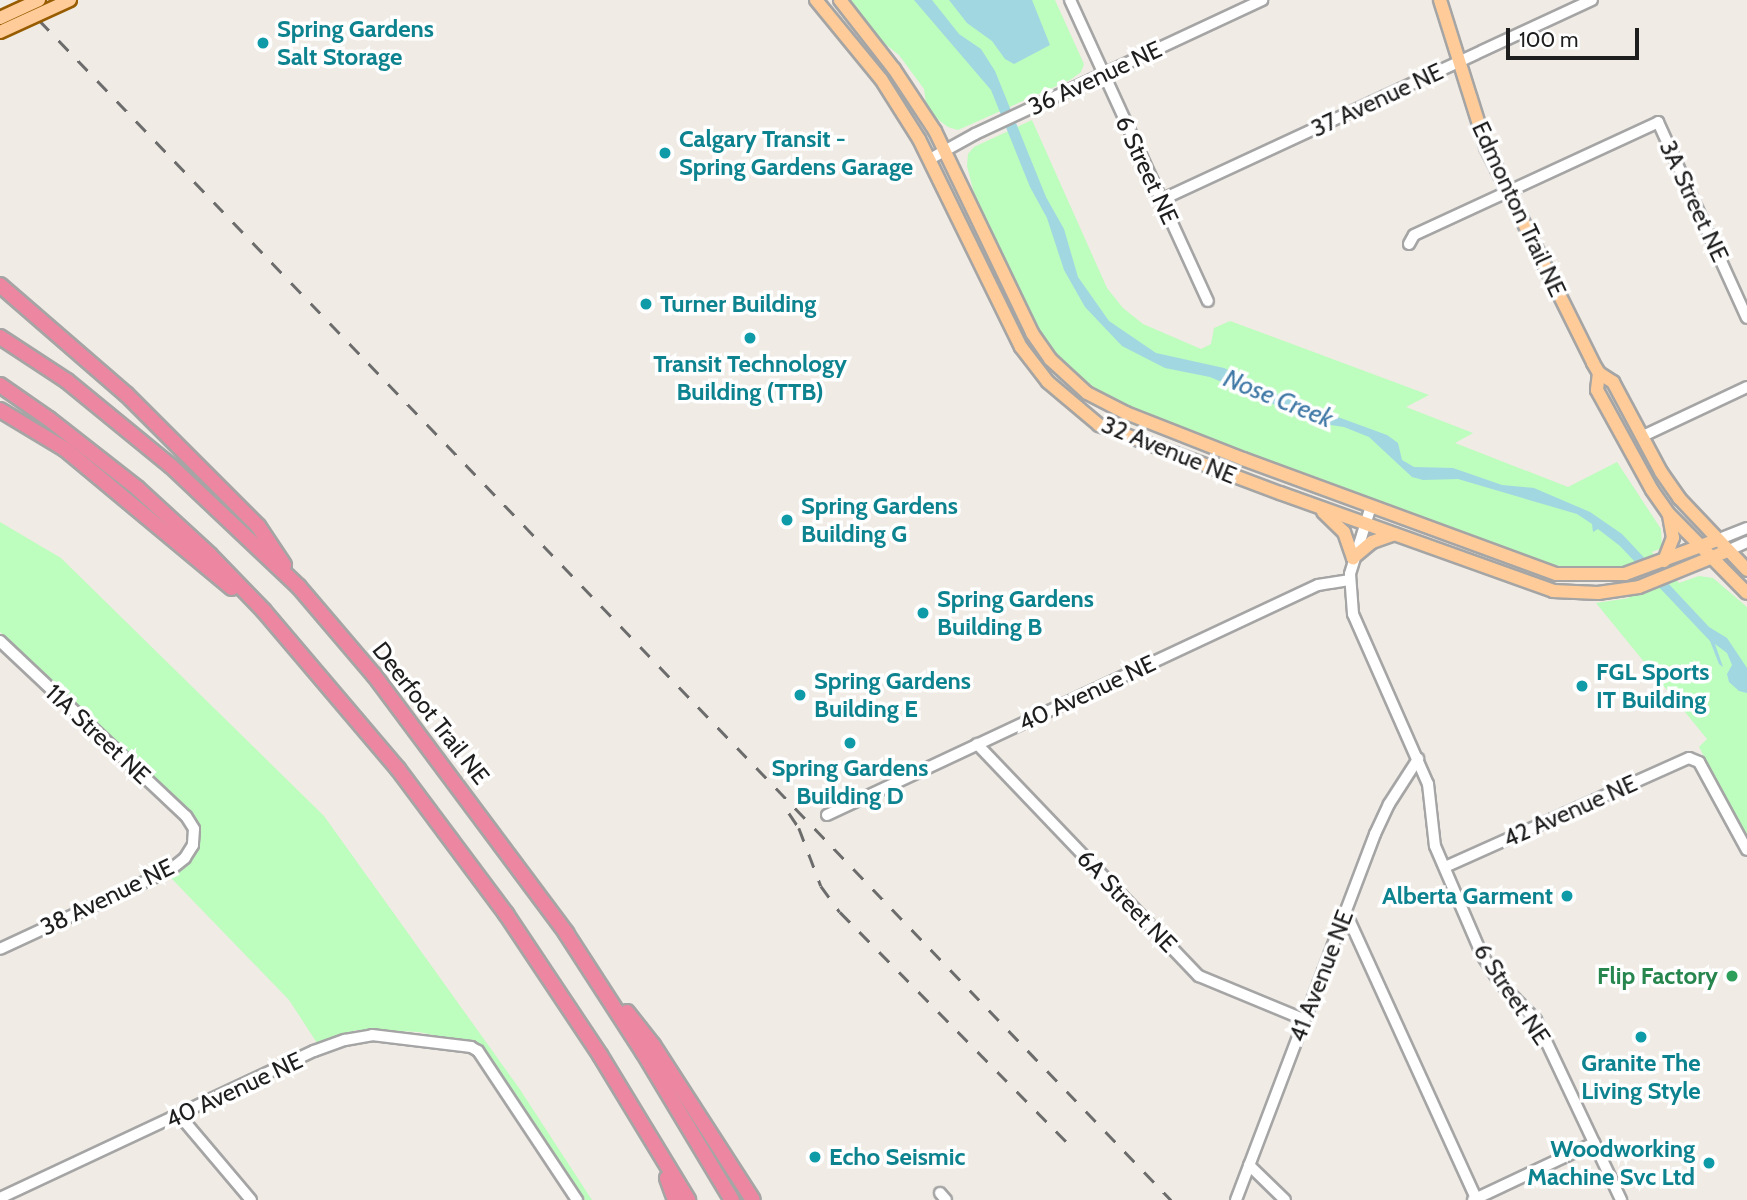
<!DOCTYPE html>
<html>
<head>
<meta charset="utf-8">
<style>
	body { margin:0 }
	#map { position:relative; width:1747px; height:1200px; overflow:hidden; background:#f0ebe4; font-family:Cabin,sans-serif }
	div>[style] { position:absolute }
	.park>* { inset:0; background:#bdfdbe }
	.water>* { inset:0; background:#a1d7e1 }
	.roads { filter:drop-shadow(2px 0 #a5a5a5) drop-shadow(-2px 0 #a5a5a5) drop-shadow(0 2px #a5a5a5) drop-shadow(0 -2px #a5a5a5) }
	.minor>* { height:10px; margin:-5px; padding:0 5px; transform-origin:5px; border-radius:5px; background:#fff }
	.major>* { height:12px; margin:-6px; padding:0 6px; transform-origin:6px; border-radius:6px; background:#fc9 }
	.highway>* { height:14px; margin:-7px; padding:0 7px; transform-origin:7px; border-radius:7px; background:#ed86a0 }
	.rail>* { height:2.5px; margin-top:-1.25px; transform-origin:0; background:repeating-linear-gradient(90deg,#6c6c6c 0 14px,transparent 0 28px) }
	.bridges { filter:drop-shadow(2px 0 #985c00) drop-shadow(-2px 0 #985c00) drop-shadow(0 2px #985c00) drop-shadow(0 -2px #985c00) }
	.major-bridge>* { height:12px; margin:-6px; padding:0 6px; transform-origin:6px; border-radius:6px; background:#fc9 }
	.dots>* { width:19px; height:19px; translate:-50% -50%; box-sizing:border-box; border:4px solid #fff; border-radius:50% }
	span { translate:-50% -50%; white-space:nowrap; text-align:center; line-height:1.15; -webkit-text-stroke:7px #fff; paint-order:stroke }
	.culture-label { font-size:24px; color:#0d838f; font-weight:700 }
	.left { translate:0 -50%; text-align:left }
	.right { translate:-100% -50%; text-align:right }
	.street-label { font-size:24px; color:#1e1e1e }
	.leisure-label { font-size:24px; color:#27864d; font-weight:700 }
	.water-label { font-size:26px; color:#3f78a5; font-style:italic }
	.scale { position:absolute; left:1506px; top:28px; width:133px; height:32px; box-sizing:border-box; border:4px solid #1e1e1e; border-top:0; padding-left:9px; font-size:21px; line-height:24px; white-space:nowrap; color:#1e1e1e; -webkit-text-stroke:5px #fff; paint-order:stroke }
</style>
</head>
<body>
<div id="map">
	<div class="park">
		<div style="clip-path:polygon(848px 0,1055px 0,1084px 64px,1081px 72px,1070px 80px,958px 130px,948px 127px,936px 118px,926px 103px,924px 89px,899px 55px,884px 43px)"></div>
		<div style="clip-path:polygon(1032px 120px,1107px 288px,1123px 308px,1143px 324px,1201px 349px,1211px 344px,1214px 328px,1230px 321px,1429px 395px,1406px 407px,1473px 433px,1455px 443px,1568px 487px,1617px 462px,1661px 529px,1662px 548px,1652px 552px,1679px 583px,1699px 576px,1713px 578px,1747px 607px,1747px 836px,1699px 747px,1707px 739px,1596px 603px,1629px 598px,1608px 566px,1577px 569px,1544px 563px,1394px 509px,1111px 400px,1062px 363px,1035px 327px,1018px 293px,974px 193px,967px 166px,968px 154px,974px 147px)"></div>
		<div style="clip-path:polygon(0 522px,61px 558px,324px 816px,519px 1088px,592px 1200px,585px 1200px,479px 1045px,419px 1032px,380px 1030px,356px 1030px,317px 1043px,289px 1000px,171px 878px,186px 867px,197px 848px,190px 814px,0 632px)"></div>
	</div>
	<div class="water">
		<div style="clip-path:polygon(914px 0,932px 0,959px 34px,981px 49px,995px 71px,1046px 197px,1064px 229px,1078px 277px,1109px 321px,1156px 353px,1224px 368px,1283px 397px,1387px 435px,1398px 443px,1402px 460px,1414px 467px,1453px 468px,1502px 485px,1534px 488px,1590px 512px,1622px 534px,1709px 627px,1727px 638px,1747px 668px,1747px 693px,1739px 691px,1729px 682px,1727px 674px,1732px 665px,1727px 653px,1715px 644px,1723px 667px,1719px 664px,1710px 641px,1620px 546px,1598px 529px,1593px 532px,1592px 524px,1577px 514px,1458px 479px,1423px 480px,1412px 477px,1369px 437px,1344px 427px,1317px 423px,1210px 377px,1165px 368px,1122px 346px,1085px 307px,1064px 270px,1047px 218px,1030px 187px,991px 90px)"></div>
		<div style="clip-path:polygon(949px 0,1032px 0,1050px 45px,1014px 64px,1005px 59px,992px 41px,967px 23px)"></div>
	</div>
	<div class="roads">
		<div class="minor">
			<div style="left:1070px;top:0;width:331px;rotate:65.4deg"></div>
			<div style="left:930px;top:159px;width:51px;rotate:-29.1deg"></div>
			<div style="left:975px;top:134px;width:317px;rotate:-25deg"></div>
			<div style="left:1161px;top:200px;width:475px;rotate:-24.9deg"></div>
			<div style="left:1409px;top:244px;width:10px;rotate:-61deg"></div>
			<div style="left:1414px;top:235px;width:269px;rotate:-24.8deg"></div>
			<div style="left:1658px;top:122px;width:215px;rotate:65.6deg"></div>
			<div style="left:1643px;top:436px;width:115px;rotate:-25.2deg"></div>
			<div style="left:1371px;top:506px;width:71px;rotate:107.2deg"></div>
			<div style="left:1350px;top:574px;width:40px;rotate:85.7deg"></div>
			<div style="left:1353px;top:614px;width:186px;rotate:66.2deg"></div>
			<div style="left:1428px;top:784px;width:62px;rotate:83.6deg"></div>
			<div style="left:1435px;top:846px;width:119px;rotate:66.7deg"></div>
			<div style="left:1482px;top:955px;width:33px;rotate:57deg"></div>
			<div style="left:1500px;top:983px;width:52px;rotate:45.8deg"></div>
			<div style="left:1536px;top:1020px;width:199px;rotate:64.7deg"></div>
			<div style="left:1717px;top:540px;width:32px;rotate:-22deg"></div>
			<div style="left:1727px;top:551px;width:22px;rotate:-24deg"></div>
			<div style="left:0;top:641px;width:255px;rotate:43.3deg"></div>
			<div style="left:186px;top:816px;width:15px;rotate:58deg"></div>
			<div style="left:194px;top:829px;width:16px;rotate:94deg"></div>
			<div style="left:193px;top:845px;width:15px;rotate:122deg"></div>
			<div style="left:185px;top:858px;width:19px;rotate:141deg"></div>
			<div style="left:170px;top:870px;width:187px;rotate:155.1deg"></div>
			<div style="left:977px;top:744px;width:321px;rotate:46.3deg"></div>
			<div style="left:1199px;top:976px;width:113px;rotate:22.5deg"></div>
			<div style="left:827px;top:815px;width:542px;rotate:-25.1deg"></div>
			<div style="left:1318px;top:585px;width:31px;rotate:-9deg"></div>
			<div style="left:1445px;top:867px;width:267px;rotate:-24.1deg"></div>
			<div style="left:1689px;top:758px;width:11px;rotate:22deg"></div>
			<div style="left:1699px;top:762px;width:100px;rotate:61.4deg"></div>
			<div style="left:1346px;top:913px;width:315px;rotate:65.5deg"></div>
			<div style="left:180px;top:1116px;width:110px;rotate:49.8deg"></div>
			<div style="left:1249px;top:1165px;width:50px;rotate:44.2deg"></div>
			<div style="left:940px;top:1193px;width:9px;rotate:49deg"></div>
			<div style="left:0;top:1198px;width:347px;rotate:-25.1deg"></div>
			<div style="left:314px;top:1051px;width:33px;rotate:-20deg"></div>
			<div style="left:345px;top:1040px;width:27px;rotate:-10deg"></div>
			<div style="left:372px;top:1035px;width:100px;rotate:6.9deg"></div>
			<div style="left:471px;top:1047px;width:8px;rotate:30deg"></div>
			<div style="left:478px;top:1051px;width:179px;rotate:56.4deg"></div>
			<div style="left:1236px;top:1200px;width:392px;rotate:-69.2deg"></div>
			<div style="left:1375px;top:834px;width:33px;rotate:-65deg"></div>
			<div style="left:1389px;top:804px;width:54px;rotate:-57.2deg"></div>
			<div style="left:1473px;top:1200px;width:134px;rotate:-25.2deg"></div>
		</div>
		<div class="major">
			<div style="left:816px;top:0;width:102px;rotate:50.6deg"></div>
			<div style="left:881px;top:79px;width:71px;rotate:57.7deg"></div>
			<div style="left:919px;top:139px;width:232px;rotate:63.9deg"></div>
			<div style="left:1021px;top:347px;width:44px;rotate:52.4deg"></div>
			<div style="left:1048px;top:382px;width:67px;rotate:40.1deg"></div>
			<div style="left:1099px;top:425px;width:193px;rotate:20.6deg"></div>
			<div style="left:1280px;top:493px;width:290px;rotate:19.7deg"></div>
			<div style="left:1553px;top:591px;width:45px;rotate:2.5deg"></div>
			<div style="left:1598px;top:593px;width:41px;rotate:-8.3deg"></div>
			<div style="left:1639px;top:587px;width:95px;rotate:-22.2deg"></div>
			<div style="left:840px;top:0;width:88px;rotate:52deg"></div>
			<div style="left:894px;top:69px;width:74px;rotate:56.5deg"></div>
			<div style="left:935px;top:131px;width:224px;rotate:64.3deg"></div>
			<div style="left:1032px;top:333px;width:32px;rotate:55deg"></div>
			<div style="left:1050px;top:359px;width:50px;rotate:42.6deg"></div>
			<div style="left:1087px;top:393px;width:44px;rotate:27.1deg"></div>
			<div style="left:1126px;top:413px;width:126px;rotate:21.5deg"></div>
			<div style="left:1243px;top:459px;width:333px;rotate:20.2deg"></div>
			<div style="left:1556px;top:574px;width:69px"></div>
			<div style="left:1625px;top:574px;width:98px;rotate:-20.3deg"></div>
			<div style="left:1440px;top:0;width:154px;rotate:72.6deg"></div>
			<div style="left:1486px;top:147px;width:241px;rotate:63.6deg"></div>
			<div style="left:1593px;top:363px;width:12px;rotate:59deg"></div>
			<div style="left:1599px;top:373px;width:17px;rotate:33deg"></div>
			<div style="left:1613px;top:382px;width:102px;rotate:61.9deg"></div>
			<div style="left:1661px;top:472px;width:32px;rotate:55deg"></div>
			<div style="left:1679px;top:498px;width:99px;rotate:46.6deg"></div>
			<div style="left:1599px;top:373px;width:17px;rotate:97deg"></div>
			<div style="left:1597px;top:390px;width:114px;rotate:61.2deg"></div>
			<div style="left:1652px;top:490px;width:28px;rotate:55deg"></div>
			<div style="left:1668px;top:513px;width:112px;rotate:45.4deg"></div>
			<div style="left:1323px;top:512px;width:29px;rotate:44deg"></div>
			<div style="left:1344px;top:532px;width:28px;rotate:71deg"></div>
			<div style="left:1353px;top:558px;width:25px;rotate:-40deg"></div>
			<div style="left:1372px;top:542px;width:24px;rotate:-19deg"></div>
			<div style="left:1664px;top:561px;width:25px;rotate:-69deg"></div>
			<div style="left:1673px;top:538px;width:23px;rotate:-100deg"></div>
		</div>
		<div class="highway">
			<div style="left:0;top:285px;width:167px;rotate:40.9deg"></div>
			<div style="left:126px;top:394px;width:187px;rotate:45deg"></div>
			<div style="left:258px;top:526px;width:47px;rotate:56.3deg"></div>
			<div style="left:0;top:337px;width:80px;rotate:33.3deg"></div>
			<div style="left:67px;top:381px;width:134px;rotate:39.3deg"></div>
			<div style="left:171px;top:466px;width:176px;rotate:43.4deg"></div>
			<div style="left:299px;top:587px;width:116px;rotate:49.6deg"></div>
			<div style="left:374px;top:675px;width:322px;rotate:53.3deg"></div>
			<div style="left:566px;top:933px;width:142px;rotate:57.1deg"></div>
			<div style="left:643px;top:1052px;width:173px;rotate:59deg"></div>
			<div style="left:0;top:385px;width:60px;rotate:34.8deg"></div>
			<div style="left:49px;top:419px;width:112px;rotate:38.1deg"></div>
			<div style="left:137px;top:488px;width:99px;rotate:42.5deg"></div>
			<div style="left:210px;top:555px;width:78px;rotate:46deg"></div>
			<div style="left:264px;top:611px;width:207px;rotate:49.7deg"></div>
			<div style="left:398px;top:769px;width:181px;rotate:53.3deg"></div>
			<div style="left:506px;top:914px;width:169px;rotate:56.3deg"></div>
			<div style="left:600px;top:1055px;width:170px;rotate:58.7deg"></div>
			<div style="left:0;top:410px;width:76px;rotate:31deg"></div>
			<div style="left:65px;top:449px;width:217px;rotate:39.8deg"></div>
			<div style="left:627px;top:1012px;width:42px;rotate:51.8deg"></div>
			<div style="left:653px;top:1045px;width:184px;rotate:57.2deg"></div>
			<div style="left:667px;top:1178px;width:23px;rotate:70deg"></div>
		</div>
	</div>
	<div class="rail">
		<div style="left:20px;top:0;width:1663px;rotate:46.19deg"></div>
		<div style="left:789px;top:813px;width:18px;rotate:56deg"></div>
		<div style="left:799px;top:828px;width:62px;rotate:69.2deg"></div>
		<div style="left:821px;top:886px;width:32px;rotate:54deg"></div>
		<div style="left:840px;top:912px;width:334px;rotate:45.4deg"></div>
	</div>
	<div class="bridges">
		<div class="major-bridge">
			<div style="left:0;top:18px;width:43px;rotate:-24.8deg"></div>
			<div style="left:0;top:32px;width:77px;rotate:-24.6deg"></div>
		</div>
	</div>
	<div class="dots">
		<div style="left:263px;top:43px;background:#0f9aa8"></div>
		<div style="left:665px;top:153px;background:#0f9aa8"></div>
		<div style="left:646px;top:304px;background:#0f9aa8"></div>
		<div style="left:750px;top:338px;background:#0f9aa8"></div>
		<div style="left:787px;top:520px;background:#0f9aa8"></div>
		<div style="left:923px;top:613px;background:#0f9aa8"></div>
		<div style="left:1582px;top:686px;background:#0f9aa8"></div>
		<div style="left:800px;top:695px;background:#0f9aa8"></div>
		<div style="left:850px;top:743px;background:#0f9aa8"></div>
		<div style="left:1567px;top:896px;background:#0f9aa8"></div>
		<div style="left:1732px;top:976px;background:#2e9e5b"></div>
		<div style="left:1641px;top:1037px;background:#0f9aa8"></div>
		<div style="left:815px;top:1157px;background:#0f9aa8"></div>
		<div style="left:1709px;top:1163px;background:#0f9aa8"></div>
	</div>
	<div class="culture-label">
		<span class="left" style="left:277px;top:43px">Spring Gardens<br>Salt Storage</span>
		<span class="left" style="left:679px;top:153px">Calgary Transit -<br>Spring Gardens Garage</span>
		<span class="left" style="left:660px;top:304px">Turner Building</span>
		<span style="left:750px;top:378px">Transit Technology<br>Building (TTB)</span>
		<span class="left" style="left:801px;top:520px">Spring Gardens<br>Building G</span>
		<span class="left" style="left:937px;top:613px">Spring Gardens<br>Building B</span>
		<span class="left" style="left:1596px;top:686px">FGL Sports<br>IT Building</span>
		<span class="left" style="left:814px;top:695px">Spring Gardens<br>Building E</span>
		<span style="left:850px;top:782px">Spring Gardens<br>Building D</span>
		<span class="right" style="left:1553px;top:896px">Alberta Garment</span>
		<span style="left:1641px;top:1077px">Granite The<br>Living Style</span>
		<span class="right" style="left:1695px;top:1163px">Woodworking<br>Machine Svc Ltd</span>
		<span class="left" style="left:829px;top:1157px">Echo Seismic</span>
	</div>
	<div class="street-label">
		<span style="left:1095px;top:78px;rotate:-25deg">36 Avenue NE</span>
		<span style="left:1377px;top:100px;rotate:-25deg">37 Avenue NE</span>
		<span style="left:1147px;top:170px;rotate:65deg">6 Street NE</span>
		<span style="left:1694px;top:201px;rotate:65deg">3A Street NE</span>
		<span style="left:1519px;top:209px;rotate:65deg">Edmonton Trail NE</span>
		<span style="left:1169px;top:450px;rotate:22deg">32 Avenue NE</span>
		<span style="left:1087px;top:693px;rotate:-25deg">40 Avenue NE</span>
		<span style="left:431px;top:713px;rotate:52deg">Deerfoot Trail NE</span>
		<span style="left:98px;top:734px;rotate:43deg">11A Street NE</span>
		<span style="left:1570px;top:811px;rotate:-24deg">42 Avenue NE</span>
		<span style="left:107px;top:897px;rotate:-26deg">38 Avenue NE</span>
		<span style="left:1127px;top:901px;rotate:46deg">6A Street NE</span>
		<span style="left:1321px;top:976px;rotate:-69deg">41 Avenue NE</span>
		<span style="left:1512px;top:994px;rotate:56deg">6 Street NE</span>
		<span style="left:234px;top:1090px;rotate:-25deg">40 Avenue NE</span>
	</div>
	<div class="leisure-label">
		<span class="right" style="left:1718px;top:976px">Flip Factory</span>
	</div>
	<div class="water-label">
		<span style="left:1278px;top:399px;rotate:22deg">Nose Creek</span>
	</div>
	<div class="scale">100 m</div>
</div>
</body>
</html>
